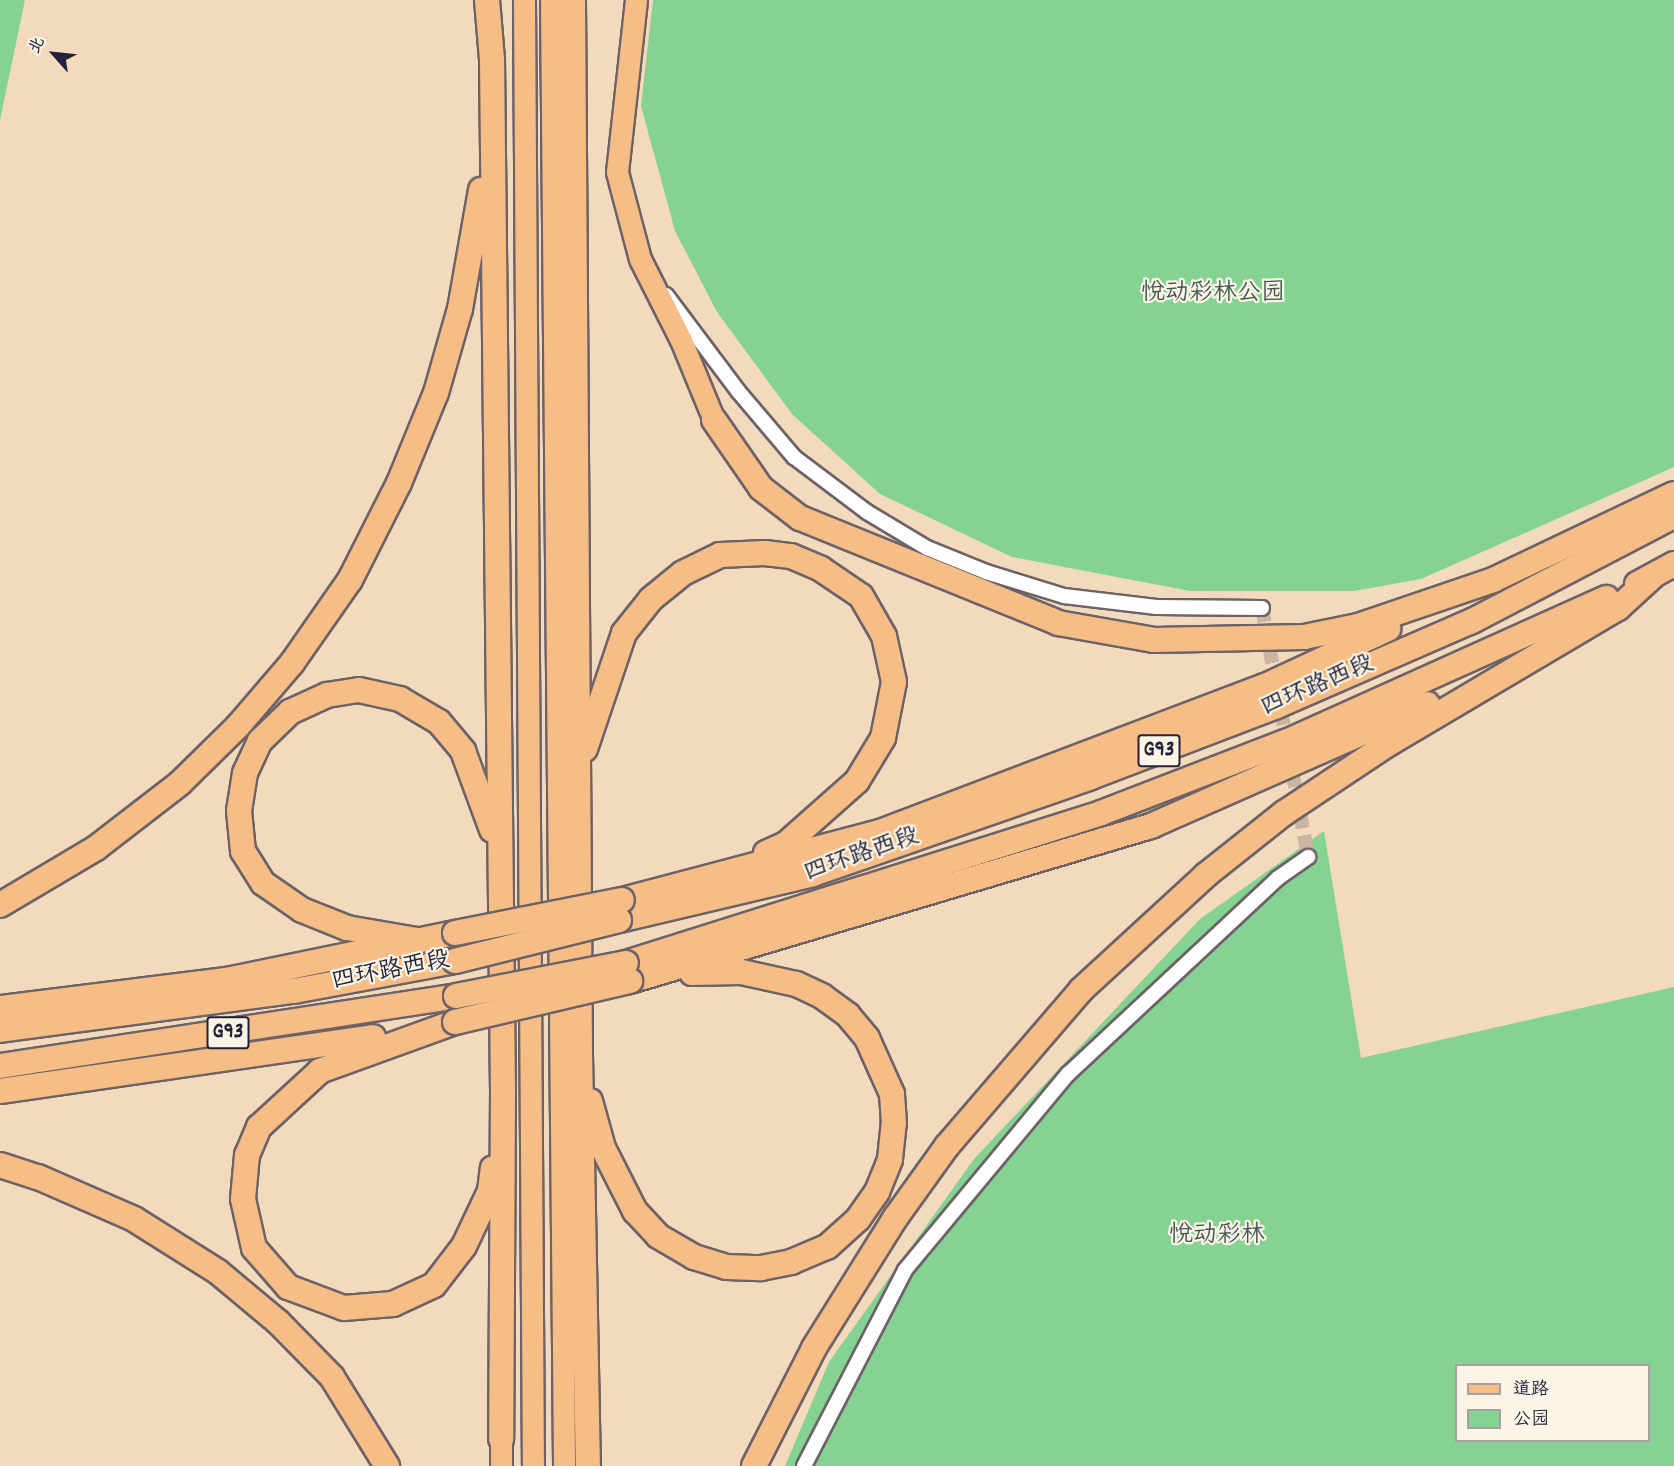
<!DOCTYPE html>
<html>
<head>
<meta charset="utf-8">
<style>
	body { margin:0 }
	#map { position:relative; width:1674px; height:1466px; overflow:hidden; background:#f4dabc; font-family:Dekko,"LXGW WenKai TC",sans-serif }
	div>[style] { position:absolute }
	.green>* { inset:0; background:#84d392 }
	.street-tunnel>* { height:14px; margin-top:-7px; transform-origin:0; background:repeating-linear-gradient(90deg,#cab5a2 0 14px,transparent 0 21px) }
	.roads { filter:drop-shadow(2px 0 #6c6268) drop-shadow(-2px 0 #6c6268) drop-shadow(0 2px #6c6268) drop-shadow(0 -2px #6c6268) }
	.street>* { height:14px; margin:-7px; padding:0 7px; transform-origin:7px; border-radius:7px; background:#fff }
	.primary>* { height:21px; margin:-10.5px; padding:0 10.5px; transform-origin:10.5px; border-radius:10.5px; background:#f6be86 }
	.highway>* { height:24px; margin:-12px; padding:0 12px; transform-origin:12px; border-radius:12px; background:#f6be86 }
	.bridges { filter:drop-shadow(2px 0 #6c6268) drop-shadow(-2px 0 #6c6268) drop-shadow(0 2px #6c6268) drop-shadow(0 -2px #6c6268) }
	.highway-bridge>* { height:24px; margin:-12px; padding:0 12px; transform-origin:12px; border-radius:12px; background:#f6be86 }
	span { translate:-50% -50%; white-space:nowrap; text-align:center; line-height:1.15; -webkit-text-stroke:4.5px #fcf5e5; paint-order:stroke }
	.shield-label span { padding:2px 4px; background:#fcf5e5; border:2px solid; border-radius:4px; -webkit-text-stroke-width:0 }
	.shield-label { font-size:22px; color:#22223b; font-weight:700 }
	.park-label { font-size:24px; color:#3f5755 }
	.street-label { font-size:24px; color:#22223b }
	.legend { position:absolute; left:1455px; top:1364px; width:195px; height:78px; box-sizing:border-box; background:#fcf5e5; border:2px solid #a5a1a1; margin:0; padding:8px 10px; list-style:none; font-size:18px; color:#22223b }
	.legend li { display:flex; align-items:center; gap:12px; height:30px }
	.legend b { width:30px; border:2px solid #a5a1a1 }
	.north { position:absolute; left:24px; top:24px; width:60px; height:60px; -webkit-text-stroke:4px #fcf5e5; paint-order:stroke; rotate:297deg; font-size:16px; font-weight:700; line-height:24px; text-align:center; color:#22223b }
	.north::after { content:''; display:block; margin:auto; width:21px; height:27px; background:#22223b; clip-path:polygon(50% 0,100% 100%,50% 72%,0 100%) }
</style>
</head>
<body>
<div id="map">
	<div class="green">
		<div style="clip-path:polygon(0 0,25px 0,0 120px)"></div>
		<div style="clip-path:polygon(653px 0,1674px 0,1674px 467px,1421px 579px,1354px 591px,1190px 591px,1012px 557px,880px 494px,792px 414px,717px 312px,675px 231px,641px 106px)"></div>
		<div style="clip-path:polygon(evenodd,1324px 831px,1361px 1058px,1674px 987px,1674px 1466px,785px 1466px,829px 1362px,974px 1159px,1200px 919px,1324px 831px,1456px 1366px,1648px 1366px,1648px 1440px,1456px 1440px,1456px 1366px)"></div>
	</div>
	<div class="street-tunnel">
		<div style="left:1262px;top:608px;width:253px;rotate:79.5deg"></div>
	</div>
	<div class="roads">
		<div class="street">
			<div style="left:666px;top:295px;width:120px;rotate:53.1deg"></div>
			<div style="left:738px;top:391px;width:87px;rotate:49.7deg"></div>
			<div style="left:794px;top:457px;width:91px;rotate:37deg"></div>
			<div style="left:867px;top:512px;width:70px;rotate:31deg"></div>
			<div style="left:927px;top:548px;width:64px;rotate:22.1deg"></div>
			<div style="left:986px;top:572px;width:82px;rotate:17.1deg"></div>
			<div style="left:1064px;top:596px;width:93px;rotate:6.8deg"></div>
			<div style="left:1156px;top:607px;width:106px;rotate:0.5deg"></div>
			<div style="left:804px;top:1466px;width:220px;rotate:-62.7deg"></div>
			<div style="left:905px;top:1270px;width:255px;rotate:-50.3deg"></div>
			<div style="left:1068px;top:1074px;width:287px;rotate:-43deg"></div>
			<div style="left:1278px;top:878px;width:37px;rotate:-35deg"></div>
		</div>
		<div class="primary">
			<div style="left:524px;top:0;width:1466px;rotate:89.65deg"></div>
			<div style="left:551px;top:0;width:1466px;rotate:89.49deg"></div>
			<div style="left:636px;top:0;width:173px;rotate:96.3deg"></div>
			<div style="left:617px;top:172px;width:90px;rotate:75.2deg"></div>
			<div style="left:640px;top:259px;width:91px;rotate:63.2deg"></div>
			<div style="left:681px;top:340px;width:87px;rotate:67.6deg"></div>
			<div style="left:501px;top:1439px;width:27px;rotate:90deg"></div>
		</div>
		<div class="highway">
			<div style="left:487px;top:0;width:59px;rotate:85.2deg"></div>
			<div style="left:492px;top:59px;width:1032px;rotate:89.39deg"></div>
			<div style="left:503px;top:1091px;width:348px;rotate:90.3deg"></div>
			<div style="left:573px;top:0;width:1054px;rotate:89.62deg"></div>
			<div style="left:580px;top:1054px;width:412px;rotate:88.9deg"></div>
			<div style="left:714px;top:420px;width:83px;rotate:55.3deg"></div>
			<div style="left:761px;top:488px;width:49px;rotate:37.6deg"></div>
			<div style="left:800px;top:518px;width:279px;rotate:22.1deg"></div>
			<div style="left:1058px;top:623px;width:97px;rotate:10deg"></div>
			<div style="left:1154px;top:640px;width:150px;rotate:-1.1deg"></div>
			<div style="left:1304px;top:637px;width:55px;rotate:-11.5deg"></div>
			<div style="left:1358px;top:626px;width:143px;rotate:-18.8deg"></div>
			<div style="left:1493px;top:580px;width:200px;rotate:-25.4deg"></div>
			<div style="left:1637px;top:584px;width:42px;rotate:-28.4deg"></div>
			<div style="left:585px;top:749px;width:122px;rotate:-71.4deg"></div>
			<div style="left:624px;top:633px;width:43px;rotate:-51.5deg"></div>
			<div style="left:651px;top:599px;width:41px;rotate:-39.1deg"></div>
			<div style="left:683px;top:573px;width:41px;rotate:-25.9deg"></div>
			<div style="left:720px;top:555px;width:45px;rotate:-2.5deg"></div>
			<div style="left:765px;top:553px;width:26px;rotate:7deg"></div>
			<div style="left:791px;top:556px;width:33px;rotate:23deg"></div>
			<div style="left:821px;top:569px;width:48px;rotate:34deg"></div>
			<div style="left:861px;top:596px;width:46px;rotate:60.1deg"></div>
			<div style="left:884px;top:636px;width:47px;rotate:77.7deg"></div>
			<div style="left:894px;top:682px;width:57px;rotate:101.1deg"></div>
			<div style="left:883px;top:738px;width:50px;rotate:121.2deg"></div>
			<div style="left:857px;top:781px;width:95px;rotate:138.4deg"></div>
			<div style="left:786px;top:844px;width:22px;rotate:156deg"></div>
			<div style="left:622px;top:900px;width:267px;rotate:-14.8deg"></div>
			<div style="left:880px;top:832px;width:412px;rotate:-20.8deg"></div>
			<div style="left:1265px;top:686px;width:136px;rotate:-24.9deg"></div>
			<div style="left:0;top:905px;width:112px;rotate:-30.7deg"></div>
			<div style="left:96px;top:848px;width:106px;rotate:-37.7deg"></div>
			<div style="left:180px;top:783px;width:81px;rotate:-44.5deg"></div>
			<div style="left:238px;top:726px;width:83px;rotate:-49.4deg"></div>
			<div style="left:292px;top:663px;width:101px;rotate:-55.1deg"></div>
			<div style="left:350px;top:580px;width:109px;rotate:-63.2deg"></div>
			<div style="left:399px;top:483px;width:97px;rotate:-67.7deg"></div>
			<div style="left:436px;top:393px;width:87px;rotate:-74.1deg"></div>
			<div style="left:460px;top:309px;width:121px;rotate:-80deg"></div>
			<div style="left:619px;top:920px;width:199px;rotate:-13.3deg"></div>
			<div style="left:813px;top:874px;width:294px;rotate:-19.2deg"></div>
			<div style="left:1091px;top:777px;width:199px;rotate:-20.9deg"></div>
			<div style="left:1277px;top:706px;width:213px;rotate:-23.6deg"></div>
			<div style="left:1472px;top:621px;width:228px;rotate:-27.5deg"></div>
			<div style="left:417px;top:940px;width:71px;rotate:-170.3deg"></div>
			<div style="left:347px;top:928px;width:48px;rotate:-158.2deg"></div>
			<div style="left:302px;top:910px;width:47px;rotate:-145.3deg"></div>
			<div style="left:263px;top:883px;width:38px;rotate:-122deg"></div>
			<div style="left:243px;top:851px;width:40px;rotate:-95.7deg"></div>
			<div style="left:239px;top:811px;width:38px;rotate:-81deg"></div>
			<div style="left:245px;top:773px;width:35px;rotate:-65deg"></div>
			<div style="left:260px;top:741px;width:42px;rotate:-44deg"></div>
			<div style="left:290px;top:712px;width:41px;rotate:-24.7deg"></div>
			<div style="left:327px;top:695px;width:32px;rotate:-9deg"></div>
			<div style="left:359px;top:690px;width:42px;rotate:12.4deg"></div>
			<div style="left:400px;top:699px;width:45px;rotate:30.5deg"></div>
			<div style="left:439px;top:722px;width:38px;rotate:50deg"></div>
			<div style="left:463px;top:751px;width:84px;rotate:69.8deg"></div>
			<div style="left:626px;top:963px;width:498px;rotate:-17.5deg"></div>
			<div style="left:1101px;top:813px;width:200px;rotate:-21.1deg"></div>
			<div style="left:1288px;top:741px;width:349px;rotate:-24.2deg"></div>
			<div style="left:630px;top:981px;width:544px;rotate:-16.57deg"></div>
			<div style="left:1151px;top:826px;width:302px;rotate:-23.8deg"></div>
			<div style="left:0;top:1008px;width:228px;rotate:-7.1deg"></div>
			<div style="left:226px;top:980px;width:234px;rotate:-11.6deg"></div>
			<div style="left:455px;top:1022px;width:144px;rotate:160.1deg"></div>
			<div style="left:320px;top:1071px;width:83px;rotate:137.4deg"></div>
			<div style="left:259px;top:1127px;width:30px;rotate:113deg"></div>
			<div style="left:247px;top:1155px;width:44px;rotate:95.2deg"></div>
			<div style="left:243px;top:1199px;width:50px;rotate:77.3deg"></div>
			<div style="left:254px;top:1248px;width:52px;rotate:48.9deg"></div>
			<div style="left:288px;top:1287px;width:60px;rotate:20.6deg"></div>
			<div style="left:344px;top:1308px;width:49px;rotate:-4.7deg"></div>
			<div style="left:393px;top:1304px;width:45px;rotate:-24.9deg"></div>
			<div style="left:434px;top:1285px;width:49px;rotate:-52.4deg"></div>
			<div style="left:464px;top:1246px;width:61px;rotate:-64.7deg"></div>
			<div style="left:490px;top:1191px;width:23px;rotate:-83deg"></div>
			<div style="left:0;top:1030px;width:297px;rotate:-7.6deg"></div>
			<div style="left:294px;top:991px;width:164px;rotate:-10.6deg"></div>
			<div style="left:0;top:1066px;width:461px;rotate:-8.7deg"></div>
			<div style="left:0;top:1091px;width:377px;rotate:-8.2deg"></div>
			<div style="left:590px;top:1101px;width:49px;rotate:74.5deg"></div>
			<div style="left:603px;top:1148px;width:71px;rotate:63.1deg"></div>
			<div style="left:635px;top:1211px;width:34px;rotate:47deg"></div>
			<div style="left:658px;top:1236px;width:42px;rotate:30.3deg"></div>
			<div style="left:694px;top:1257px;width:34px;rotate:17deg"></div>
			<div style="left:727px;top:1267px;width:34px;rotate:2deg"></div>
			<div style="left:761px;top:1268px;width:31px;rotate:-11deg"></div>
			<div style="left:791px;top:1262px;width:39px;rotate:-23deg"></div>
			<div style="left:827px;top:1247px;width:42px;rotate:-42.1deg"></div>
			<div style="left:858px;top:1219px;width:33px;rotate:-55deg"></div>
			<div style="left:877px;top:1192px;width:35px;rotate:-68deg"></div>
			<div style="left:890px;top:1159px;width:36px;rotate:-84deg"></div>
			<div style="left:894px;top:1123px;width:29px;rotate:-94deg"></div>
			<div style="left:892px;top:1094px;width:61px;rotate:-114.1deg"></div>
			<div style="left:867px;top:1038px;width:30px;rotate:-130deg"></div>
			<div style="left:848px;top:1015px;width:32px;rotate:-144deg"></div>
			<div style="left:822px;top:996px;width:29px;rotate:-155deg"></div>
			<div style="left:796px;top:984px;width:56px;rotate:-167.7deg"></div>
			<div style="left:741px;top:972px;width:49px;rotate:178.8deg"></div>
			<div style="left:0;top:1165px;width:40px;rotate:18deg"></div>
			<div style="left:38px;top:1177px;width:105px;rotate:23.6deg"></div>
			<div style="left:134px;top:1219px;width:99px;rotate:32.2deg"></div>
			<div style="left:218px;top:1272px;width:78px;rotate:39.8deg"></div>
			<div style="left:278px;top:1322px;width:77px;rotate:45.5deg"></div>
			<div style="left:332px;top:1377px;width:105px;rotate:58.3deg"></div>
			<div style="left:754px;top:1466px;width:132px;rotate:-63deg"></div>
			<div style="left:814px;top:1348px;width:155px;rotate:-58deg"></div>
			<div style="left:896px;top:1217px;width:87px;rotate:-54.3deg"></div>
			<div style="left:947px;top:1146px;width:206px;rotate:-49.3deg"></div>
			<div style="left:1081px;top:990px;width:170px;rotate:-42.6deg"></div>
			<div style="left:1206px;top:875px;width:100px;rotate:-38.5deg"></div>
			<div style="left:1284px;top:813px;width:125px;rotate:-33.6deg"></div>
			<div style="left:1388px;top:744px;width:267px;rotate:-30.6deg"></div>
			<div style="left:1618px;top:608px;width:46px;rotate:-42.4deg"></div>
		</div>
	</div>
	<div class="bridges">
		<div class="highway-bridge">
			<div style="left:455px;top:933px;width:170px;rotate:-11.2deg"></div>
			<div style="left:455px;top:961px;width:169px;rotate:-14deg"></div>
			<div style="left:456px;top:996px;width:173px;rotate:-11deg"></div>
			<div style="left:455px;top:1022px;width:180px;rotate:-13.2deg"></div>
		</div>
	</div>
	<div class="shield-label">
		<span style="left:1159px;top:751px">G93</span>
		<span style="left:228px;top:1033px">G93</span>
	</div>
	<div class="park-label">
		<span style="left:1213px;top:295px">悦动彩林公园</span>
		<span style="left:1217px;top:1237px">悦动彩林</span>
	</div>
	<div class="street-label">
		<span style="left:1318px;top:687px;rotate:-23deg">四环路西段</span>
		<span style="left:862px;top:856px;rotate:-19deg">四环路西段</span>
		<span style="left:391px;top:972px;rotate:-11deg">四环路西段</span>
	</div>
	<ul class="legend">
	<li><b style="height:8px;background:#f6be86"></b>道路</li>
	<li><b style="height:16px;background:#84d392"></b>公园</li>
	</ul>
	<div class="north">北</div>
</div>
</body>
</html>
